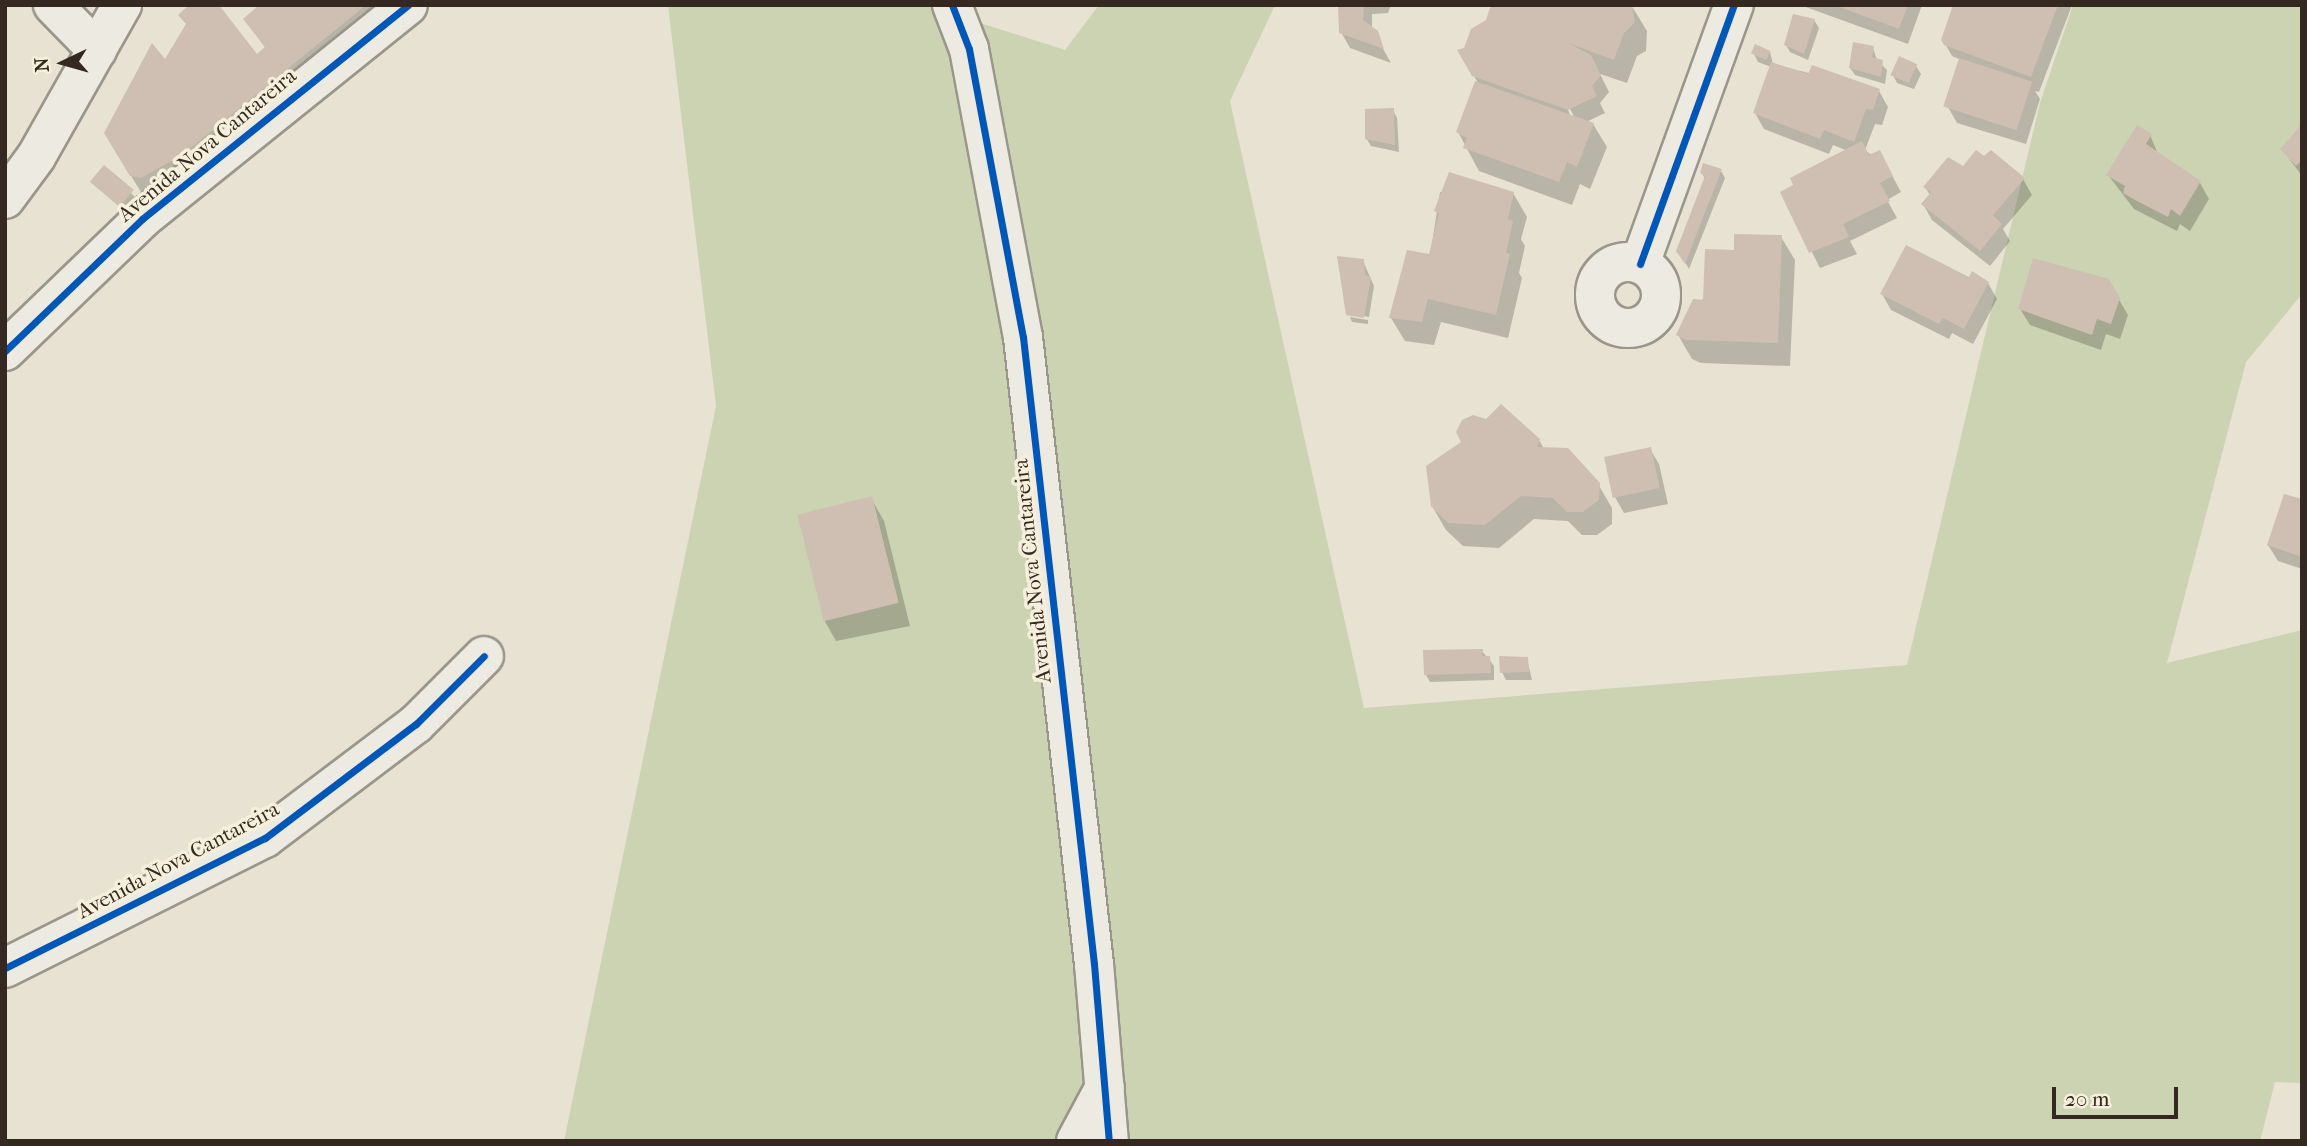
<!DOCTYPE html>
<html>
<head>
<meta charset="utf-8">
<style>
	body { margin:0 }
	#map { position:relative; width:2307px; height:1146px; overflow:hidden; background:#e7e2d1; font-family:"IM FELL French Canon",serif }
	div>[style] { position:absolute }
	.green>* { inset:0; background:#ccd3b2 }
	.shadow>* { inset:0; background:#0003; transform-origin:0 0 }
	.building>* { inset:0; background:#cebfb2; transform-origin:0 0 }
	.roads { filter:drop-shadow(2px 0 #9a968b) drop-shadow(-2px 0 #9a968b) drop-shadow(0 2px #9a968b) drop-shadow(0 -2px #9a968b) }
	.street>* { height:38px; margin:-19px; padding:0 19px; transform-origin:19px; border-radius:19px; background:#eceae1 }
	.street>.ring { margin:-19px; padding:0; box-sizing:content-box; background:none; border:38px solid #eceae1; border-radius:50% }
	.secondary>* { height:38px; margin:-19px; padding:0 19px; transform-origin:19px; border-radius:19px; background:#eceae1 }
	.cycleway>* { height:7px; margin:-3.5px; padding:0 3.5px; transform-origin:3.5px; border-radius:3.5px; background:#0057b8 }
	span { translate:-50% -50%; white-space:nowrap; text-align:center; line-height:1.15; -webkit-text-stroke:7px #f6efdb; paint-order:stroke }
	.street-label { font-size:21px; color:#342821 }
	.frame { position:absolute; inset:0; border:7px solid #342821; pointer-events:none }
	.north { position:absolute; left:28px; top:28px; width:70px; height:70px; -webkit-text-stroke:5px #f6efdb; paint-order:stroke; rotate:265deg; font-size:19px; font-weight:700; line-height:28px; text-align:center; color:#342821 }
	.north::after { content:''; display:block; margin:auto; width:24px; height:32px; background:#342821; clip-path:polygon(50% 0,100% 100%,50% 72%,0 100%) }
	.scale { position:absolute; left:2052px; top:1087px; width:126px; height:32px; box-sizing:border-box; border:4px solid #342821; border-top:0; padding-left:9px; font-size:21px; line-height:24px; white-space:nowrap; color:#342821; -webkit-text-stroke:5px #f6efdb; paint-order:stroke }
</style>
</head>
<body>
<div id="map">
	<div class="green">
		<div style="clip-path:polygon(668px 5px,924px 5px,1065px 50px,1099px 5px,1275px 5px,1230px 101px,1364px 708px,1907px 665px,2040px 103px,2073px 5px,2302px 5px,2302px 294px,2246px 362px,2167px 663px,2302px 630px,2302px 1083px,2275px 1082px,2260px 1141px,564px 1141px,716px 406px)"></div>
	</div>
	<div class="shadow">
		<div style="clip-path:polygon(255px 5px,394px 5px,151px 194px,141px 192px,115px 150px,170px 68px,257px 56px,266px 49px,246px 19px,258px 9px)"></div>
		<div style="clip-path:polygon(1339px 5px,1391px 5px,1388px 13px,1372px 14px,1372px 29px,1391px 63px,1350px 48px,1341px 32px)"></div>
		<div style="clip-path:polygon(evenodd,1626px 5px,1633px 8px,1647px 31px,1646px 51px,1637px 56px,1627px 83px,1600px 74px,1609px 92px,1600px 103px,1605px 113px,1586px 122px,1593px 124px,1607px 147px,1590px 189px,1580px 184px,1572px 205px,1479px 171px,1458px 132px,1477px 81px,1459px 51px,1626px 5px,1566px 102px,1574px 116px,1570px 116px,1566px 102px)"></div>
		<div style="clip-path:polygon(1800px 5px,1922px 5px,1908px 44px)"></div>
		<div style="clip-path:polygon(1955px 5px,2072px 5px,2039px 92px,2035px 91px,2040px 99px,2026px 144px,1957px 123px,1948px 107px,1961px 60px,1952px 56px,1943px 40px)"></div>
		<div style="clip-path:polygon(1814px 20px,1819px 28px,1808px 60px,1790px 52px,1786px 45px)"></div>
		<div style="clip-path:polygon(1873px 48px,1877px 60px,1887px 70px,1885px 84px,1855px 75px,1850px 68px)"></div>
		<div style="clip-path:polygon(1770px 52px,1773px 64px,1879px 91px,1888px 107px,1882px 125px,1875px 124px,1865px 150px,1888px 168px,1901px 192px,1887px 200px,1897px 218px,1850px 241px,1857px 254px,1820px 268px,1782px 193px,1848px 151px,1833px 145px,1829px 154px,1764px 129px,1755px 113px,1771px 67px,1758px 62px,1754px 54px)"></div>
		<div style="clip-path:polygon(1916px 66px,1921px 74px,1914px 89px,1897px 83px,1893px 75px)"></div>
		<div style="clip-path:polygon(1393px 110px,1397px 118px,1399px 152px,1371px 146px,1366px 138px)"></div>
		<div style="clip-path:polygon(2302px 127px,2302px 176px,2282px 149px)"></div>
		<div style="clip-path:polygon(2150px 135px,2158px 154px,2200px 183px,2209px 199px,2190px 231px,2180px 224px,2177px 231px,2134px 209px,2108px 175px)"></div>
		<div style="left:104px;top:168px;width:45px;height:18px;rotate:43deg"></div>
		<div style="clip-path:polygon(1721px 171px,1725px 178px,1689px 269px,1683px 259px,1705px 179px,1702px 173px)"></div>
		<div style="clip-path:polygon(2023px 179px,2032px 195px,2003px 229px,2010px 241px,1990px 266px,1932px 220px,1923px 204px,1930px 195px,1925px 187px)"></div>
		<div style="clip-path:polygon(1440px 192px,1513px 193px,1527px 217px,1521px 239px,1525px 246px,1519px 273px,1522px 278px,1508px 338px,1441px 322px,1434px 345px,1405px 341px,1391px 318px,1430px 256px)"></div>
		<div style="clip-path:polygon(1781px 237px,1795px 260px,1790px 366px,1701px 363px,1692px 359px,1678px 335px,1735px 252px)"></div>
		<div style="clip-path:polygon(1363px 261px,1374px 286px,1369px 317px,1348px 313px)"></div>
		<div style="clip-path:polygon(1970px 279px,1988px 283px,1997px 299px,1973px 344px,1952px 333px,1949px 339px,1891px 310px,1882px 294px)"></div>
		<div style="clip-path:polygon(2108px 281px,2128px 315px,2120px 339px,2106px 334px,2101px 350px,2030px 325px,2020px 309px)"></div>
		<div style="clip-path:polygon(1350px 317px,1368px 320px,1368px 324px,1352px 322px)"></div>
		<div style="clip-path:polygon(1539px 440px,1544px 449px,1598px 484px,1612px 508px,1612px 524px,1597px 535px,1582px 535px,1568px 521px,1534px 519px,1499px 548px,1463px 546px,1446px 530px,1432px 506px)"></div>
		<div style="clip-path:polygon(1650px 449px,1659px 464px,1668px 504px,1624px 513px,1615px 497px)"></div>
		<div style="clip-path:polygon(871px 498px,884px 521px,910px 626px,836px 641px,823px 618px)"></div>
		<div style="clip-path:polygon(2302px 501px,2302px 569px,2278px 561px,2268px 545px)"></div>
		<div style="clip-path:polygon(1482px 651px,1494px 666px,1494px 680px,1430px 682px,1426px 675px)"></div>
		<div style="clip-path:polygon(1527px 659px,1532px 680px,1506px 680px,1502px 672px)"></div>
	</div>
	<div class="building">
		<div style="clip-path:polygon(189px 5px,219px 5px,257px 54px,265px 47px,243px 19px,259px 5px,366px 5px,182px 155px,141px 178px,130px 176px,104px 133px,152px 43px,165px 59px,186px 24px,178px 15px)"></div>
		<div style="clip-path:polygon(1338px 5px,1364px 5px,1363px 20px,1378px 31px,1384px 49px,1339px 33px)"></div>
		<div style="clip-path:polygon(1491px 5px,1632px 5px,1635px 22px,1624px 33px,1614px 60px,1568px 43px,1591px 55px,1601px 75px,1592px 86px,1597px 96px,1568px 110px,1472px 76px,1457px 50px,1464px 48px,1471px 29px,1486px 20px)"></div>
		<div style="clip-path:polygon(1834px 5px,1908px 5px,1899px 29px)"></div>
		<div style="clip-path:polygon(1953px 5px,2058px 5px,2031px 77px,1944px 45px,1941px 40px)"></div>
		<div style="clip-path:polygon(1793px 14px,1815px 19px,1804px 54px,1784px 45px)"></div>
		<div style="clip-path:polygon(1853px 42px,1874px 46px,1872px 57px,1883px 60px,1881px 77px,1849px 68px)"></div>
		<div style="left:1755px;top:44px;width:17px;height:10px;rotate:24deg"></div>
		<div style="left:1899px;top:56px;width:20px;height:21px;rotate:24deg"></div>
		<div style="left:1959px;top:58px;width:77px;height:51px;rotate:18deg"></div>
		<div style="clip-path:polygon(1771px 62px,1808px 74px,1812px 65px,1880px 89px,1873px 110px,1866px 109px,1854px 142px,1824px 130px,1820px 139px,1753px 113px)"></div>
		<div style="clip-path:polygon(1475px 81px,1594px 123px,1577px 167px,1567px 162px,1559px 182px,1463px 148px,1467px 138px,1456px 132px)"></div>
		<div style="clip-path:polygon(1394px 108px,1395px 145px,1365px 139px,1365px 109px)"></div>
		<div style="clip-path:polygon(2302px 124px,2302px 160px,2296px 166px,2280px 149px)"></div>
		<div style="clip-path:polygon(2137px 125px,2152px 134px,2146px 144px,2201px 181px,2180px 216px,2171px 209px,2168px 217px,2137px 201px,2123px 193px,2125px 186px,2106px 175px)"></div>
		<div style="clip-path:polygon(1862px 141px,1869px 155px,1880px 150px,1893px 176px,1880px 183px,1890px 201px,1843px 224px,1849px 237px,1809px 253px,1780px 192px,1793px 185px,1790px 178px)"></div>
		<div style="clip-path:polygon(1976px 150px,1984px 156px,1991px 150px,2025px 178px,1993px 215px,2002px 224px,1980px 251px,1921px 204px,1931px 192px,1923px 187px,1948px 157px,1963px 166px)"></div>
		<div style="clip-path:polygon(1703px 163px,1722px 169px,1685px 264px,1676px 251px,1705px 176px,1700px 173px)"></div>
		<div style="left:104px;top:165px;width:39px;height:22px;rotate:40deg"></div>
		<div style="clip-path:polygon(1449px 172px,1514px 192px,1508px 219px,1513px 221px,1506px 253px,1510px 254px,1496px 315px,1428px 299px,1422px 322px,1389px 318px,1407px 250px,1429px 254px,1439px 213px,1434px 211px)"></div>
		<div style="clip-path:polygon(1734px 234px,1782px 235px,1778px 343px,1686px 340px,1676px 335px,1693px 299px,1703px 300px,1705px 249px,1734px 250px)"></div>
		<div style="clip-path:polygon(1906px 245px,1969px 277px,1972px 271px,1989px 282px,1964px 329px,1943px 318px,1939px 324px,1880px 294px)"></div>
		<div style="clip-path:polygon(1337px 256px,1364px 259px,1365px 275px,1371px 277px,1364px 318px,1346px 315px)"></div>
		<div style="clip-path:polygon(2033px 258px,2109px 279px,2120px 298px,2111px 324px,2097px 319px,2092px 335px,2018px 309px)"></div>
		<div style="clip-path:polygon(1501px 404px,1540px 439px,1537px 447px,1568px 448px,1600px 483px,1599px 500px,1583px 512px,1567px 512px,1553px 498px,1521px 496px,1485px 525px,1448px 523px,1431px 506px,1426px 466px,1461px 442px,1456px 432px,1462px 420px,1473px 415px,1486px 419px)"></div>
		<div style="left:1651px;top:447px;width:42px;height:48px;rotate:78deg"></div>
		<div style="clip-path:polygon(2284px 494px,2302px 499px,2302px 557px,2267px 545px)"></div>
		<div style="left:872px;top:496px;width:110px;height:77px;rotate:76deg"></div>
		<div style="clip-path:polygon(1483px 649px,1482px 656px,1490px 656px,1491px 673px,1424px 675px,1423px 650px)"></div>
		<div style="clip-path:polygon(1499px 656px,1528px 657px,1529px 672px,1500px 673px)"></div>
	</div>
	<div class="roads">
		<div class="street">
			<div style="left:53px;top:5px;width:63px;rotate:45.6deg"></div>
			<div style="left:952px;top:5px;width:47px;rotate:68.9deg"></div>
			<div style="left:969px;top:49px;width:293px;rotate:79.4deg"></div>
			<div style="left:1023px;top:337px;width:631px;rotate:83.54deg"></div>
			<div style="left:1094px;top:964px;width:178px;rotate:85.2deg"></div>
			<div class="ring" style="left:1595px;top:262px;width:28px;height:28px"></div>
			<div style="left:1640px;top:264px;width:276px;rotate:-70.1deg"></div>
			<div style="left:5px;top:351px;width:190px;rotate:-43.9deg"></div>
			<div style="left:142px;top:219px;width:341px;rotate:-38.8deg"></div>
			<div style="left:5px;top:968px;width:291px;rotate:-26.6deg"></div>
			<div style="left:265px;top:838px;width:189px;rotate:-37.1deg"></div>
			<div style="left:416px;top:724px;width:96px;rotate:-45deg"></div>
			<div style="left:1076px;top:1141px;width:61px;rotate:-61.8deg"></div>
		</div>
		<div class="secondary">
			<div style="left:5px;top:199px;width:52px;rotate:-53.6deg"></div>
			<div style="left:36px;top:157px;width:175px;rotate:-60.5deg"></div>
		</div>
	</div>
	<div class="cycleway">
		<div style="left:952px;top:5px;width:47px;rotate:68.9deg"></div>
		<div style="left:969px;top:49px;width:293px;rotate:79.4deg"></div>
		<div style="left:1023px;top:337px;width:631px;rotate:83.54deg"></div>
		<div style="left:1094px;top:964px;width:178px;rotate:85.2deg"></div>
		<div style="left:1640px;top:264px;width:276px;rotate:-70.1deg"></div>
		<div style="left:5px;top:351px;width:190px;rotate:-43.9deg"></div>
		<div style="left:142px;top:219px;width:341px;rotate:-38.8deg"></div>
		<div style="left:5px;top:968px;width:291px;rotate:-26.6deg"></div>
		<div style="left:265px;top:838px;width:189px;rotate:-37.1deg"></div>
		<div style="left:416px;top:724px;width:96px;rotate:-45deg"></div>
	</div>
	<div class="street-label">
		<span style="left:207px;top:145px;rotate:-40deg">Avenida Nova Cantareira</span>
		<span style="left:1032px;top:571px;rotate:-96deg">Avenida Nova Cantareira</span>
		<span style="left:178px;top:860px;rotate:-28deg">Avenida Nova Cantareira</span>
	</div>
	<div class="frame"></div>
	<div class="north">N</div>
	<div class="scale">20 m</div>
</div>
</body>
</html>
